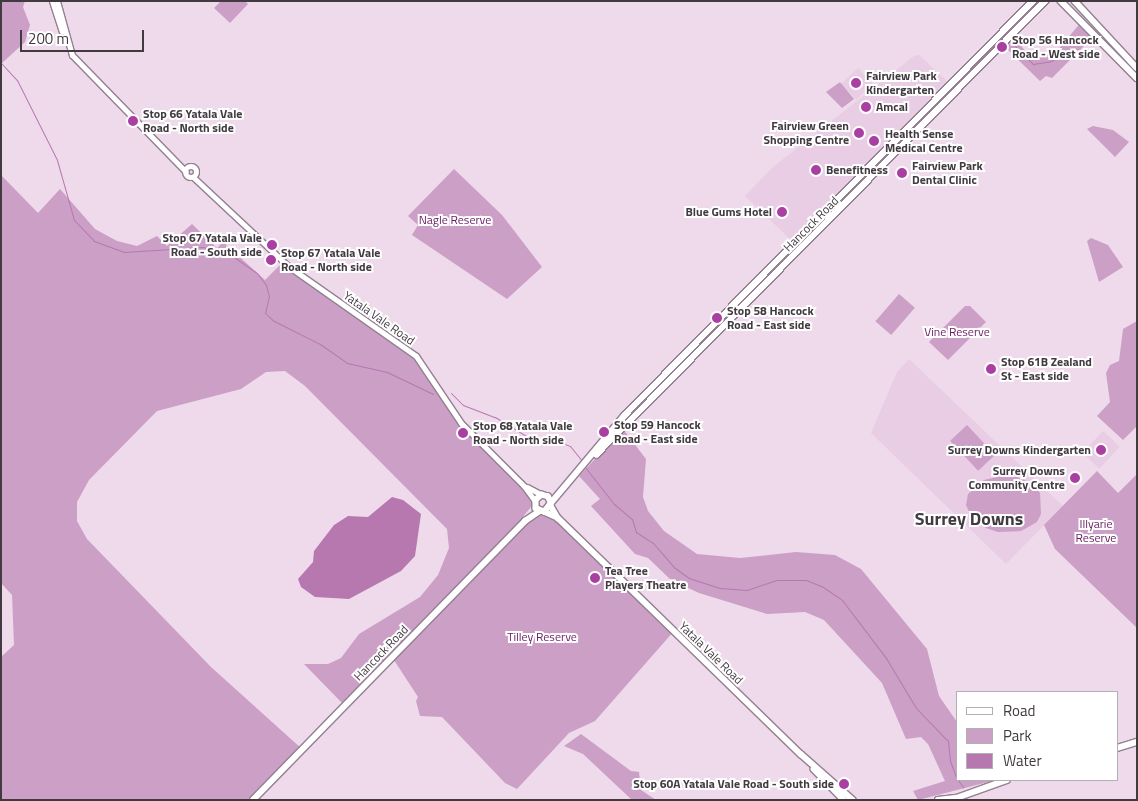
<!DOCTYPE html>
<html>
<head>
<meta charset="utf-8">
<style>
	body { margin:0 }
	#map { position:relative; width:1138px; height:801px; overflow:hidden; background:#efdaec; font-family:"Titillium Web",sans-serif }
	div>[style] { position:absolute }
	.built>* { inset:0; background:#e8cde4; transform-origin:0 0 }
	.green>* { inset:0; background:#cb9fc6; transform-origin:0 0 }
	.water>* { inset:0; background:#b778b0 }
	.stream>* { height:1px; margin:-0.5px; padding:0 0.5px; transform-origin:0.5px; border-radius:0.5px; background:#b778b0 }
	.roads { filter:drop-shadow(1px 0 #938091) drop-shadow(-1px 0 #938091) drop-shadow(0 1px #938091) drop-shadow(0 -1px #938091) }
	.tertiary>* { height:5px; margin:-2.5px; padding:0 2.5px; transform-origin:2.5px; border-radius:2.5px; background:#fff }
	.tertiary>.ring { margin:-2.5px; padding:0; box-sizing:content-box; background:none; border:5px solid #fff; border-radius:50% }
	.secondary>* { height:5.5px; margin:-2.75px; padding:0 2.75px; transform-origin:2.75px; border-radius:2.75px; background:#fff }
	.dots>* { width:14px; height:14px; translate:-50% -50%; box-sizing:border-box; border:2px solid #fff; border-radius:50% }
	span { translate:-50% -50%; white-space:nowrap; text-align:center; line-height:1.15; -webkit-text-stroke:4px #fff; paint-order:stroke }
	.poi-label { font-size:12px; color:#423a41; font-weight:700 }
	.left { translate:0 -50%; text-align:left }
	.right { translate:-100% -50%; text-align:right }
	.park-label { font-size:12px; color:#671b62 }
	.street-label { font-size:12px; color:#423a41 }
	.district-label { font-size:18px; color:#423a41; font-weight:700 }
	.frame { position:absolute; inset:0; border:2px solid #423a41; pointer-events:none }
	.legend { position:absolute; left:956px; top:691px; width:162px; height:90px; box-sizing:border-box; background:#fff; border:1px solid #b3b0b3; margin:0; padding:6px 9px; list-style:none; font-size:15px; color:#423a41 }
	.legend li { display:flex; align-items:center; gap:10px; height:25px }
	.legend b { width:25px; border:1px solid #b3b0b3 }
	.scale { position:absolute; left:20px; top:30px; width:124px; height:22px; box-sizing:border-box; border:2px solid #423a41; border-top:0; padding-left:6px; font-size:15px; line-height:18px; white-space:nowrap; color:#423a41; -webkit-text-stroke:4px #fff; paint-order:stroke }
</style>
</head>
<body>
<div id="map">
	<div class="built">
		<div style="clip-path:polygon(919px 55px,946px 80px,946px 86px,793px 242px,745px 196px,773px 167px,914px 56px)"></div>
		<div style="left:858px;top:68px;width:22px;height:23px;rotate:47deg"></div>
		<div style="clip-path:polygon(909px 359px,1063px 506px,1006px 564px,871px 433px,897px 372px)"></div>
		<div style="left:1103px;top:431px;width:23px;height:30px;rotate:43deg"></div>
	</div>
	<div class="green">
		<div style="clip-path:polygon(1px 1px,25px 1px,23px 7px,30px 25px,25px 42px,1px 64px)"></div>
		<div style="clip-path:polygon(221px 1px,245px 1px,248px 4px,230px 23px,214px 8px)"></div>
		<div style="clip-path:polygon(1082px 21px,1095px 35px,1052px 78px,1046px 76px,1040px 81px,1002px 44px,1011px 35px,1031px 57px,1043px 56px,1056px 52px)"></div>
		<div style="clip-path:polygon(840px 82px,854px 99px,842px 108px,826px 92px)"></div>
		<div style="clip-path:polygon(1093px 126px,1113px 130px,1129px 142px,1115px 157px,1087px 129px)"></div>
		<div style="clip-path:polygon(454px 169px,502px 215px,542px 267px,507px 299px,412px 235px,418px 225px,408px 216px)"></div>
		<div style="clip-path:polygon(1px 175px,38px 213px,60px 189px,95px 229px,117px 241px,137px 246px,157px 236px,167px 246px,192px 224px,217px 248px,223px 242px,265px 280px,283px 262px,421px 361px,454px 414px,529px 489px,535px 502px,501px 544px,540px 511px,551px 515px,674px 631px,595px 721px,569px 733px,517px 789px,505px 783px,442px 717px,420px 716px,416px 701px,418px 697px,392px 657px,344px 705px,304px 664px,328px 664px,341px 658px,359px 634px,420px 597px,438px 575px,449px 548px,447px 529px,305px 386px,285px 371px,266px 372px,241px 389px,157px 411px,89px 480px,77px 502px,77px 521px,87px 539px,211px 667px,302px 749px,253px 800px,1px 800px,1px 657px,14px 645px,12px 595px,1px 583px)"></div>
		<div style="clip-path:polygon(1091px 238px,1108px 245px,1123px 267px,1099px 282px,1087px 241px)"></div>
		<div style="left:899px;top:294px;width:21px;height:36px;rotate:41deg"></div>
		<div style="clip-path:polygon(965px 306px,970px 306px,986px 322px,948px 360px,929px 342px)"></div>
		<div style="clip-path:polygon(1137px 321px,1137px 426px,1123px 440px,1097px 416px,1110px 402px,1106px 373px,1110px 365px,1119px 361px,1123px 329px)"></div>
		<div style="left:967px;top:425px;width:41px;height:23px;rotate:47deg"></div>
		<div style="clip-path:polygon(623px 429px,646px 459px,643px 497px,648px 511px,664px 531px,697px 554px,740px 558px,796px 552px,835px 555px,861px 569px,927px 649px,939px 696px,957px 722px,957px 780px,996px 780px,918px 800px,913px 791px,945px 781px,928px 744px,921px 737px,906px 739px,882px 683px,824px 620px,805px 612px,767px 614px,699px 593px,671px 580px,648px 558px,635px 554px,591px 506px,600px 499px,579px 476px)"></div>
		<div style="clip-path:polygon(1097px 471px,1118px 493px,1137px 474px,1137px 628px,1055px 549px,1044px 525px)"></div>
		<div style="clip-path:polygon(1010px 474px,1031px 483px,1040px 493px,1041px 514px,1037px 522px,1021px 531px,998px 532px,986px 528px,971px 516px,966px 505px,968px 494px,984px 480px)"></div>
		<div style="clip-path:polygon(581px 734px,631px 771px,639px 772px,641px 790px,656px 800px,632px 800px,583px 754px,564px 746px)"></div>
	</div>
	<div class="water">
		<div style="clip-path:polygon(392px 497px,403px 500px,421px 514px,415px 556px,401px 571px,349px 599px,315px 597px,301px 587px,298px 579px,313px 562px,314px 551px,334px 525px,348px 516px,368px 517px)"></div>
	</div>
	<div class="stream">
		<div style="left:1010px;top:41px;width:33px;rotate:45deg"></div>
		<div style="left:1033px;top:64px;width:18px;rotate:-9deg"></div>
		<div style="left:1051px;top:61px;width:19px;rotate:-28deg"></div>
		<div style="left:1px;top:63px;width:23px;rotate:47deg"></div>
		<div style="left:17px;top:80px;width:89px;rotate:63.4deg"></div>
		<div style="left:57px;top:160px;width:62px;rotate:74.2deg"></div>
		<div style="left:74px;top:220px;width:29px;rotate:46deg"></div>
		<div style="left:94px;top:241px;width:32px;rotate:20deg"></div>
		<div style="left:124px;top:252px;width:79px;rotate:-3.6deg"></div>
		<div style="left:203px;top:247px;width:33px;rotate:18deg"></div>
		<div style="left:234px;top:257px;width:28px;rotate:35deg"></div>
		<div style="left:257px;top:273px;width:15px;rotate:53deg"></div>
		<div style="left:266px;top:285px;width:11px;rotate:75deg"></div>
		<div style="left:269px;top:296px;width:17px;rotate:103deg"></div>
		<div style="left:265px;top:313px;width:12px;rotate:42deg"></div>
		<div style="left:274px;top:321px;width:51px;rotate:26.6deg"></div>
		<div style="left:320px;top:344px;width:33px;rotate:35deg"></div>
		<div style="left:347px;top:363px;width:41px;rotate:12.7deg"></div>
		<div style="left:387px;top:372px;width:51px;rotate:25.6deg"></div>
		<div style="left:451px;top:393px;width:17px;rotate:45deg"></div>
		<div style="left:463px;top:405px;width:34px;rotate:21deg"></div>
		<div style="left:495px;top:417px;width:54px;rotate:31.3deg"></div>
		<div style="left:541px;top:445px;width:19px;rotate:-9deg"></div>
		<div style="left:560px;top:442px;width:11px;rotate:22deg"></div>
		<div style="left:570px;top:446px;width:19px;rotate:51deg"></div>
		<div style="left:585px;top:467px;width:47px;rotate:51.9deg"></div>
		<div style="left:614px;top:504px;width:23px;rotate:40deg"></div>
		<div style="left:632px;top:519px;width:14px;rotate:73deg"></div>
		<div style="left:636px;top:532px;width:20px;rotate:33deg"></div>
		<div style="left:653px;top:543px;width:33px;rotate:49deg"></div>
		<div style="left:675px;top:568px;width:17px;rotate:36deg"></div>
		<div style="left:689px;top:578px;width:33px;rotate:18deg"></div>
		<div style="left:720px;top:588px;width:27px;rotate:4deg"></div>
		<div style="left:747px;top:590px;width:31px;rotate:-19deg"></div>
		<div style="left:776px;top:580px;width:30px"></div>
		<div style="left:806px;top:580px;width:18px;rotate:22deg"></div>
		<div style="left:823px;top:587px;width:23px;rotate:34deg"></div>
		<div style="left:842px;top:600px;width:73px;rotate:52.8deg"></div>
		<div style="left:886px;top:658px;width:58px;rotate:59deg"></div>
		<div style="left:916px;top:708px;width:46px;rotate:45.9deg"></div>
		<div style="left:948px;top:741px;width:20px;rotate:84deg"></div>
		<div style="left:950px;top:761px;width:19px;rotate:69deg"></div>
		<div style="left:958px;top:780px;width:9px;rotate:54deg"></div>
	</div>
	<div class="roads">
		<div class="tertiary">
			<div style="left:52px;top:1px;width:32px;rotate:72deg"></div>
			<div style="left:57px;top:1px;width:56px;rotate:74.5deg"></div>
			<div style="left:72px;top:55px;width:163px;rotate:45.7deg"></div>
			<div class="ring" style="left:185.5px;top:166.5px;width:6px;height:6px"></div>
			<div style="left:193px;top:177px;width:130px;rotate:43.1deg"></div>
			<div style="left:288px;top:266px;width:156px;rotate:35.1deg"></div>
			<div style="left:416px;top:356px;width:81px;rotate:56.1deg"></div>
			<div style="left:461px;top:423px;width:89px;rotate:45deg"></div>
			<div style="left:524px;top:486px;width:19px;rotate:54deg"></div>
			<div style="left:527px;top:487px;width:17px;rotate:28deg"></div>
		</div>
		<div class="secondary">
			<div style="left:1061px;top:1px;width:108px;rotate:45.4deg"></div>
			<div style="left:1075px;top:1px;width:91px;rotate:47.2deg"></div>
			<div style="left:596px;top:455px;width:639px;rotate:-45.32deg"></div>
			<div style="left:551px;top:503px;width:114px;rotate:-50deg"></div>
			<div style="left:624px;top:416px;width:583px;rotate:-45.42deg"></div>
			<div style="left:551px;top:506px;width:14px;rotate:60deg"></div>
			<div style="left:558px;top:518px;width:339px;rotate:44.2deg"></div>
			<div style="left:801px;top:754px;width:69px;rotate:41.5deg"></div>
			<div style="left:544px;top:512px;width:11px;rotate:-52deg"></div>
			<div style="left:551px;top:503px;width:7px;rotate:-117deg"></div>
			<div style="left:548px;top:497px;width:6px;rotate:-162deg"></div>
			<div style="left:542px;top:495px;width:8px;rotate:140deg"></div>
			<div style="left:536px;top:500px;width:8px;rotate:90deg"></div>
			<div style="left:536px;top:508px;width:22px;rotate:24deg"></div>
			<div style="left:1117px;top:748px;width:21px;rotate:-17deg"></div>
			<div style="left:814px;top:769px;width:43px;rotate:45.9deg"></div>
			<div style="left:253px;top:800px;width:390px;rotate:-45.7deg"></div>
			<div style="left:525px;top:521px;width:18px;rotate:-34deg"></div>
			<div style="left:938px;top:800px;width:17px;rotate:-7deg"></div>
			<div style="left:951px;top:800px;width:59px;rotate:-19.7deg"></div>
		</div>
	</div>
	<div class="dots">
		<div style="left:1002px;top:47px;background:#a83fa1"></div>
		<div style="left:856px;top:83px;background:#a83fa1"></div>
		<div style="left:866px;top:107px;background:#a83fa1"></div>
		<div style="left:133px;top:121px;background:#a83fa1"></div>
		<div style="left:859px;top:133px;background:#a83fa1"></div>
		<div style="left:874px;top:141px;background:#a83fa1"></div>
		<div style="left:816px;top:170px;background:#a83fa1"></div>
		<div style="left:902px;top:173px;background:#a83fa1"></div>
		<div style="left:782px;top:212px;background:#a83fa1"></div>
		<div style="left:272px;top:245px;background:#a83fa1"></div>
		<div style="left:271px;top:260px;background:#a83fa1"></div>
		<div style="left:717px;top:318px;background:#a83fa1"></div>
		<div style="left:991px;top:369px;background:#a83fa1"></div>
		<div style="left:604px;top:432px;background:#a83fa1"></div>
		<div style="left:463px;top:433px;background:#a83fa1"></div>
		<div style="left:1101px;top:450px;background:#a83fa1"></div>
		<div style="left:1075px;top:478px;background:#a83fa1"></div>
		<div style="left:595px;top:578px;background:#a83fa1"></div>
		<div style="left:844px;top:784px;background:#a83fa1"></div>
	</div>
	<div class="poi-label">
		<span class="left" style="left:1012px;top:47px">Stop 56 Hancock<br>Road - West side</span>
		<span class="left" style="left:866px;top:83px">Fairview Park<br>Kindergarten</span>
		<span class="left" style="left:876px;top:107px">Amcal</span>
		<span class="left" style="left:143px;top:121px">Stop 66 Yatala Vale<br>Road - North side</span>
		<span class="right" style="left:849px;top:133px">Fairview Green<br>Shopping Centre</span>
		<span class="left" style="left:885px;top:141px">Health Sense<br>Medical Centre</span>
		<span class="left" style="left:912px;top:173px">Fairview Park<br>Dental Clinic</span>
		<span class="left" style="left:826px;top:170px">Benefitness</span>
		<span class="right" style="left:772px;top:212px">Blue Gums Hotel</span>
		<span class="right" style="left:262px;top:245px">Stop 67 Yatala Vale<br>Road - South side</span>
		<span class="left" style="left:281px;top:260px">Stop 67 Yatala Vale<br>Road - North side</span>
		<span class="left" style="left:727px;top:318px">Stop 58 Hancock<br>Road - East side</span>
		<span class="left" style="left:1001px;top:369px">Stop 61B Zealand<br>St - East side</span>
		<span class="left" style="left:614px;top:432px">Stop 59 Hancock<br>Road - East side</span>
		<span class="left" style="left:473px;top:433px">Stop 68 Yatala Vale<br>Road - North side</span>
		<span class="right" style="left:1091px;top:450px">Surrey Downs Kindergarten</span>
		<span class="right" style="left:1065px;top:478px">Surrey Downs<br>Community Centre</span>
		<span class="left" style="left:605px;top:578px">Tea Tree<br>Players Theatre</span>
		<span class="right" style="left:834px;top:784px">Stop 60A Yatala Vale Road - South side</span>
	</div>
	<div class="park-label">
		<span style="left:455px;top:220px">Nagle Reserve</span>
		<span style="left:957px;top:332px">Vine Reserve</span>
		<span style="left:1096px;top:531px">Illyarie<br>Reserve</span>
		<span style="left:542px;top:637px">Tilley Reserve</span>
	</div>
	<div class="street-label">
		<span style="left:811px;top:224px;rotate:-45deg">Hancock Road</span>
		<span style="left:379px;top:318px;rotate:35deg">Yatala Vale Road</span>
		<span style="left:381px;top:653px;rotate:-46deg">Hancock Road</span>
		<span style="left:711px;top:653px;rotate:44deg">Yatala Vale Road</span>
	</div>
	<div class="district-label">
		<span style="left:969px;top:519px">Surrey Downs</span>
	</div>
	<div class="frame"></div>
	<ul class="legend">
	<li><b style="height:6px;background:#fff"></b>Road</li>
	<li><b style="height:14px;background:#cb9fc6"></b>Park</li>
	<li><b style="height:14px;background:#b778b0"></b>Water</li>
	</ul>
	<div class="scale">200 m</div>
</div>
</body>
</html>
